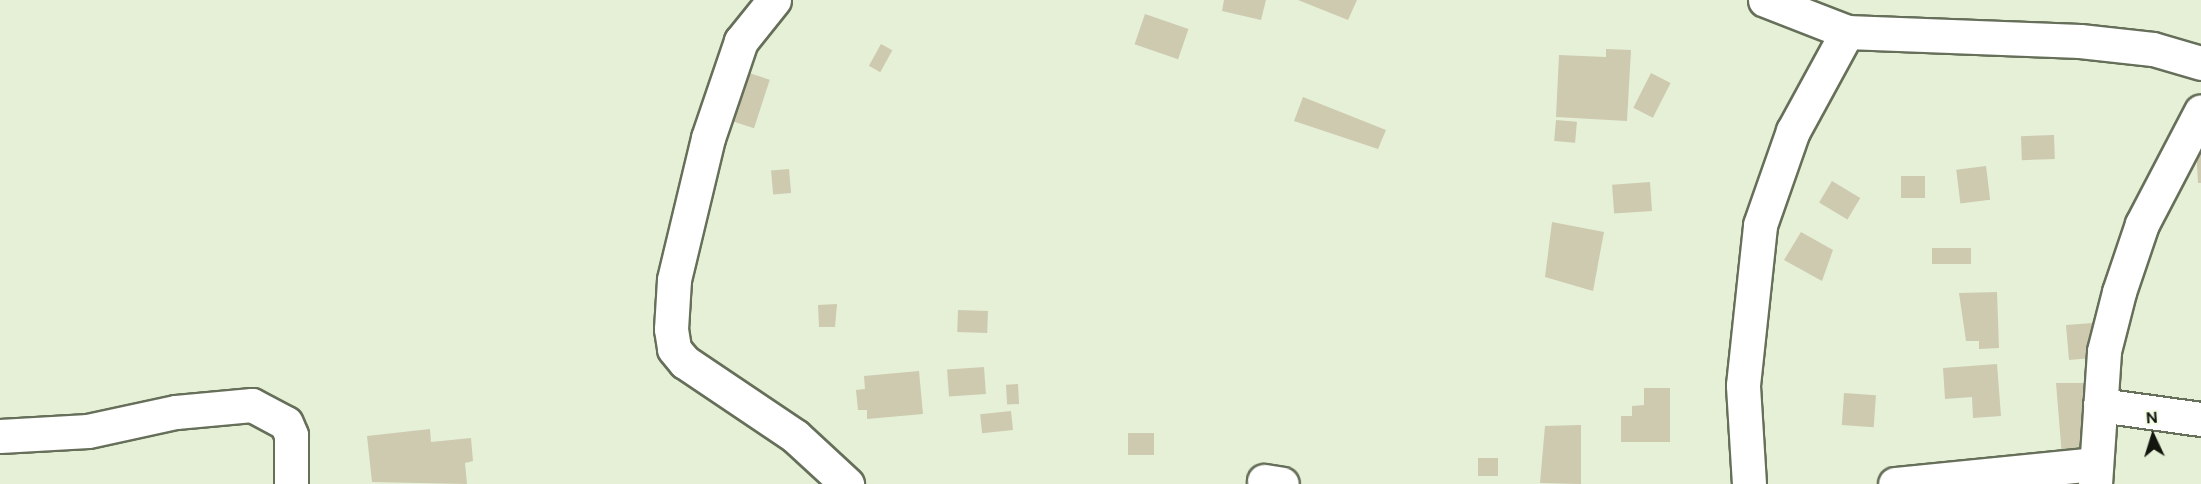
<!DOCTYPE html>
<html>
<head>
<meta charset="utf-8">
<style>
	body { margin:0 }
	#map { position:relative; width:2201px; height:484px; overflow:hidden; background:#e6f0d7; font-family:"DM Sans",sans-serif }
	div>[style] { position:absolute }
	.building>* { inset:0; background:#cdcab0; transform-origin:0 0 }
	.roads { filter:drop-shadow(2px 0 #666f59) drop-shadow(-2px 0 #666f59) drop-shadow(0 2px #666f59) drop-shadow(0 -2px #666f59) }
	.minor>* { height:33px; margin:-16.5px; padding:0 16.5px; transform-origin:16.5px; border-radius:16.5px; background:#fff }
	span { translate:-50% -50%; white-space:nowrap; text-align:center; line-height:1.15; -webkit-text-stroke:5px #f4fee4; paint-order:stroke }
	.north { position:absolute; left:2123px; top:406px; width:60px; height:60px; -webkit-text-stroke:4px #f4fee4; paint-order:stroke; rotate:356deg; font-size:16px; font-weight:700; line-height:24px; text-align:center; color:#13160e }
	.north::after { content:''; display:block; margin:auto; width:21px; height:27px; background:#13160e; clip-path:polygon(50% 0,100% 100%,50% 72%,0 100%) }
</style>
</head>
<body>
<div id="map">
	<div class="building">
		<div style="clip-path:polygon(1224px 0,1266px 0,1261px 20px,1222px 11px)"></div>
		<div style="clip-path:polygon(1298px 0,1357px 0,1348px 20px)"></div>
		<div style="left:1145px;top:14px;width:46px;height:32px;rotate:19deg"></div>
		<div style="left:881px;top:44px;width:13px;height:25px;rotate:29deg"></div>
		<div style="clip-path:polygon(1606px 49px,1631px 50px,1627px 121px,1556px 117px,1559px 55px,1606px 57px)"></div>
		<div style="left:746px;top:72px;width:25px;height:51px;rotate:18deg"></div>
		<div style="left:1651px;top:73px;width:22px;height:39px;rotate:27deg"></div>
		<div style="clip-path:polygon(1303px 97px,1386px 130px,1378px 149px,1294px 121px)"></div>
		<div style="left:1556px;top:120px;width:21px;height:21px;rotate:5deg"></div>
		<div style="left:2054px;top:135px;width:24px;height:33px;rotate:88deg"></div>
		<div style="clip-path:polygon(2196px 146px,2201px 146px,2201px 183px,2198px 183px)"></div>
		<div style="left:1986px;top:166px;width:34px;height:30px;rotate:83deg"></div>
		<div style="left:789px;top:169px;width:24px;height:18px;rotate:85deg"></div>
		<div style="left:1925px;top:176px;width:22px;height:24px;rotate:90deg"></div>
		<div style="left:1832px;top:181px;width:33px;height:25px;rotate:31deg"></div>
		<div style="left:1650px;top:182px;width:29px;height:38px;rotate:86deg"></div>
		<div style="clip-path:polygon(1552px 222px,1604px 232px,1593px 291px,1545px 277px)"></div>
		<div style="clip-path:polygon(1801px 232px,1833px 250px,1822px 281px,1784px 260px)"></div>
		<div style="left:1971px;top:248px;width:16px;height:39px;rotate:90deg"></div>
		<div style="clip-path:polygon(1997px 292px,1999px 348px,1979px 349px,1979px 341px,1966px 341px,1959px 293px)"></div>
		<div style="clip-path:polygon(837px 304px,835px 327px,819px 327px,818px 305px)"></div>
		<div style="left:958px;top:310px;width:30px;height:22px;rotate:2deg"></div>
		<div style="clip-path:polygon(2093px 323px,2092px 358px,2069px 360px,2066px 325px)"></div>
		<div style="clip-path:polygon(1997px 364px,2001px 416px,1973px 418px,1972px 397px,1945px 399px,1943px 368px)"></div>
		<div style="left:984px;top:367px;width:27px;height:37px;rotate:86deg"></div>
		<div style="clip-path:polygon(919px 371px,923px 414px,867px 419px,867px 410px,858px 410px,856px 390px,865px 389px,864px 376px)"></div>
		<div style="clip-path:polygon(2056px 383px,2088px 383px,2089px 456px,2062px 456px)"></div>
		<div style="left:1018px;top:384px;width:20px;height:12px;rotate:87deg"></div>
		<div style="clip-path:polygon(1644px 388px,1670px 388px,1670px 442px,1621px 442px,1621px 416px,1632px 416px,1632px 406px,1644px 405px)"></div>
		<div style="left:1844px;top:393px;width:32px;height:32px;rotate:4deg"></div>
		<div style="left:1011px;top:411px;width:19px;height:31px;rotate:84deg"></div>
		<div style="clip-path:polygon(1581px 425px,1581px 484px,1540px 483px,1545px 426px)"></div>
		<div style="clip-path:polygon(430px 429px,431px 442px,471px 438px,473px 461px,465px 463px,467px 484px,372px 482px,367px 436px)"></div>
		<div style="left:1128px;top:433px;width:26px;height:22px"></div>
		<div style="left:1498px;top:458px;width:18px;height:20px;rotate:90deg"></div>
	</div>
	<div class="roads">
		<div class="minor">
			<div style="left:774px;top:0;width:53px;rotate:128.8deg"></div>
			<div style="left:741px;top:41px;width:102px;rotate:108.8deg"></div>
			<div style="left:708px;top:138px;width:146px;rotate:103.5deg"></div>
			<div style="left:674px;top:280px;width:49px;rotate:93.5deg"></div>
			<div style="left:671px;top:329px;width:20px;rotate:81deg"></div>
			<div style="left:674px;top:349px;width:17px;rotate:50deg"></div>
			<div style="left:685px;top:362px;width:133px;rotate:33.9deg"></div>
			<div style="left:795px;top:436px;width:71px;rotate:42.7deg"></div>
			<div style="left:1765px;top:0;width:88px;rotate:21.3deg"></div>
			<div style="left:1847px;top:32px;width:233px;rotate:2.2deg"></div>
			<div style="left:2080px;top:41px;width:73px;rotate:6.3deg"></div>
			<div style="left:2153px;top:49px;width:50px;rotate:16.3deg"></div>
			<div style="left:2100px;top:405px;width:102px;rotate:7.9deg"></div>
			<div style="left:0;top:436px;width:88px;rotate:-3.3deg"></div>
			<div style="left:88px;top:431px;width:90px;rotate:-12.2deg"></div>
			<div style="left:176px;top:412px;width:76px;rotate:-5.3deg"></div>
			<div style="left:252px;top:405px;width:38px;rotate:28deg"></div>
			<div style="left:286px;top:423px;width:13px;rotate:67deg"></div>
			<div style="left:291px;top:435px;width:49px;rotate:90deg"></div>
			<div style="left:1264px;top:481px;width:18px;rotate:9deg"></div>
			<div style="left:1749px;top:484px;width:99px;rotate:-93.5deg"></div>
			<div style="left:1743px;top:385px;width:161px;rotate:-83.9deg"></div>
			<div style="left:1760px;top:225px;width:100px;rotate:-70.7deg"></div>
			<div style="left:1793px;top:131px;width:113px;rotate:-61.4deg"></div>
			<div style="left:1895px;top:484px;width:201px;rotate:-5.7deg"></div>
			<div style="left:2095px;top:484px;width:133px;rotate:-86.1deg"></div>
			<div style="left:2104px;top:351px;width:61px;rotate:-75.7deg"></div>
			<div style="left:2119px;top:292px;width:72px;rotate:-71.3deg"></div>
			<div style="left:2142px;top:224px;width:127px;rotate:-62.4deg"></div>
		</div>
	</div>
	<div class="north">N</div>
</div>
</body>
</html>
